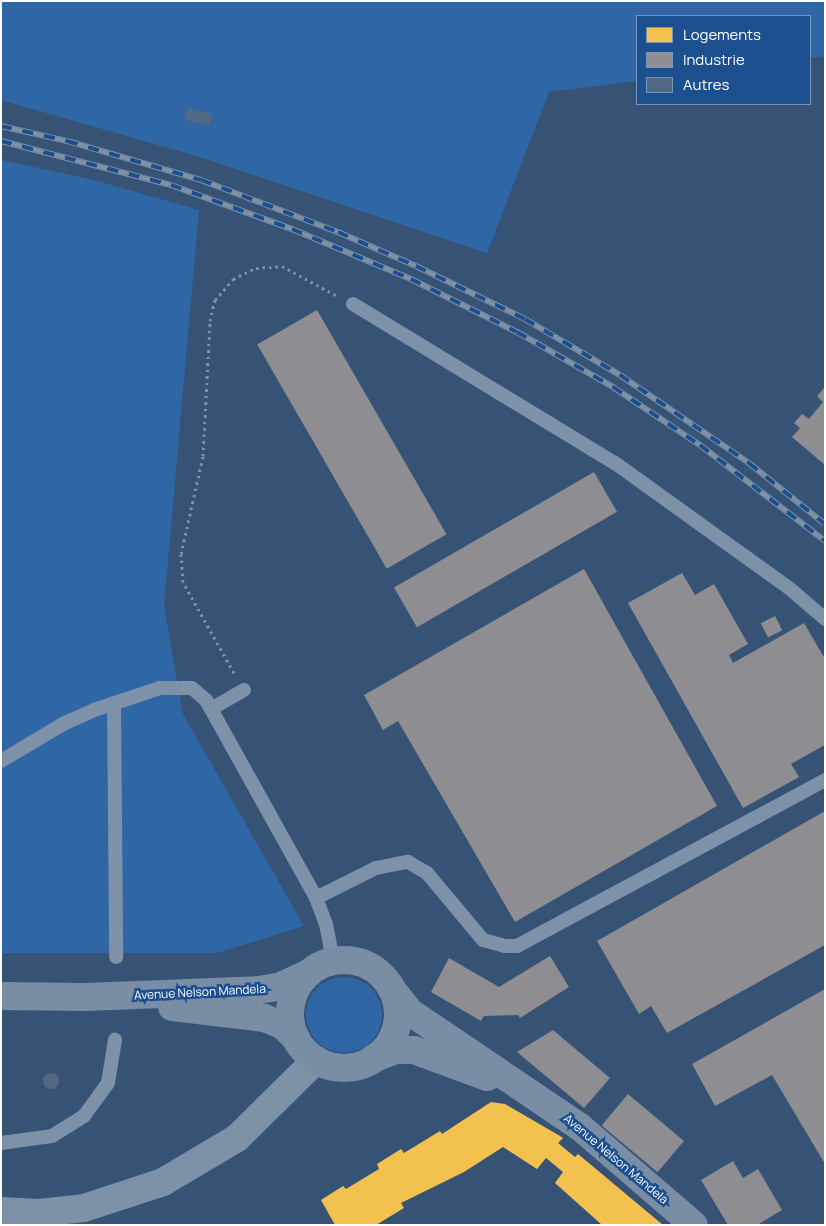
<!DOCTYPE html>
<html>
<head>
<meta charset="utf-8">
<style>
	body { margin:0 }
	#map { position:relative; width:826px; height:1226px; overflow:hidden; background:#365274; font-family:Manrope,sans-serif }
	div>[style] { position:absolute }
	.green>* { inset:0; background:#2f66a5 }
	.round { border-radius:50% }
	.homes>* { inset:0; background:#f2c14e }
	.industry>* { inset:0; background:#8d8d92; transform-origin:0 0 }
	.building>* { inset:0; background:#526984; transform-origin:0 0 }
	.path>* { height:3px; margin-top:-1.5px; transform-origin:0; background:repeating-linear-gradient(90deg,#7d92a8 0 2.5px,transparent 0 6.5px) }
	.lane>* { height:14px; margin:-7px; padding:0 7px; transform-origin:7px; border-radius:7px; background:#7d92a8 }
	.street>* { height:28px; margin:-14px; padding:0 14px; transform-origin:14px; border-radius:14px; background:#7d92a8 }
	.secondary>* { height:28px; margin:-14px; padding:0 14px; transform-origin:14px; border-radius:14px; background:#798da4 }
	.secondary>.ring { margin:-14px; padding:0; box-sizing:content-box; background:none; border:28px solid #798da4; border-radius:50% }
	.rail>* { height:5.5px; margin-top:-2.75px; transform-origin:0; background:repeating-linear-gradient(90deg,#1b4f8f 0 11px,#7e92a7 0 22px); box-sizing:border-box; border-block:1px solid #7e92a7 }
	span { translate:-50% -50%; white-space:nowrap; text-align:center; line-height:1.15; -webkit-text-stroke:5px #1b4f8f; paint-order:stroke }
	.street-label { font-size:12px; color:#fff }
	.frame { position:absolute; inset:0; border:2px solid #fff; pointer-events:none }
	.legend { position:absolute; left:636px; top:15px; width:175px; height:90px; box-sizing:border-box; background:#1b4f8f; border:1px solid #7695bc; margin:0; padding:6px 9px; list-style:none; font-size:15px; color:#fff }
	.legend li { display:flex; align-items:center; gap:10px; height:25px }
	.legend b { width:25px; border:1px solid #7695bc }
</style>
</head>
<body>
<div id="map">
	<div class="green">
		<div style="clip-path:polygon(1px 1px,825px 1px,825px 56px,810px 58px,810px 16px,637px 16px,637px 81px,549px 92px,487px 253px,203px 158px,1px 100px)"></div>
		<div style="clip-path:polygon(1px 160px,94px 180px,199px 210px,164px 606px,183px 714px,304px 926px,217px 953px,1px 953px)"></div>
		<div class="round" style="left:306px;top:977px;width:76px;height:76px"></div>
	</div>
	<div class="homes">
		<div style="clip-path:polygon(491px 1102px,505px 1104px,560px 1136px,563px 1138px,558px 1143px,575px 1157px,578px 1154px,663px 1225px,602px 1225px,555px 1183px,563px 1172px,546px 1158px,537px 1169px,503px 1147px,464px 1172px,401px 1203px,404px 1208px,376px 1225px,335px 1225px,321px 1200px,343px 1186px,346px 1189px,379px 1169px,377px 1164px,401px 1149px,404px 1153px,440px 1131px,442px 1134px)"></div>
	</div>
	<div class="industry">
		<div style="left:317px;top:310px;width:259px;height:69px;rotate:60deg"></div>
		<div style="clip-path:polygon(825px 387px,825px 465px,792px 437px,800px 428px,794px 423px,802px 414px,809px 419px,823px 402px,817px 396px)"></div>
		<div style="left:594px;top:472px;width:46px;height:231px;rotate:60deg"></div>
		<div style="clip-path:polygon(584px 569px,717px 806px,515px 922px,398px 721px,383px 730px,364px 695px)"></div>
		<div style="clip-path:polygon(682px 573px,695px 595px,714px 584px,748px 644px,729px 655px,733px 663px,804px 623px,825px 659px,825px 745px,791px 764px,799px 777px,743px 808px,628px 603px)"></div>
		<div style="left:775px;top:616px;width:16px;height:16px;rotate:63deg"></div>
		<div style="clip-path:polygon(825px 811px,825px 945px,667px 1033px,651px 1006px,639px 1014px,597px 941px)"></div>
		<div style="clip-path:polygon(550px 956px,569px 987px,520px 1018px,518px 1015px,484px 1016px,481px 1021px,431px 992px,449px 958px,499px 987px)"></div>
		<div style="clip-path:polygon(825px 989px,825px 1164px,772px 1075px,715px 1106px,692px 1064px)"></div>
		<div style="clip-path:polygon(553px 1030px,610px 1078px,584px 1108px,517px 1052px)"></div>
		<div style="left:628px;top:1094px;width:73px;height:41px;rotate:40deg"></div>
		<div style="clip-path:polygon(733px 1161px,743px 1178px,758px 1169px,782px 1210px,757px 1225px,728px 1225px,701px 1180px)"></div>
	</div>
	<div class="building">
		<div style="left:187px;top:108px;width:26px;height:12px;rotate:13deg"></div>
		<div class="round" style="left:43px;top:1073px;width:16px;height:16px"></div>
	</div>
	<div class="path">
		<div style="left:234px;top:673px;width:104px;rotate:-119.3deg"></div>
		<div style="left:183px;top:582px;width:28px;rotate:-94deg"></div>
		<div style="left:181px;top:554px;width:100px;rotate:-77.3deg"></div>
		<div style="left:203px;top:456px;width:135px;rotate:-87deg"></div>
		<div style="left:210px;top:321px;width:22px;rotate:-77deg"></div>
		<div style="left:215px;top:300px;width:28px;rotate:-49deg"></div>
		<div style="left:233px;top:279px;width:25px;rotate:-26deg"></div>
		<div style="left:256px;top:268px;width:26px;rotate:-4deg"></div>
		<div style="left:282px;top:266px;width:63px;rotate:28.6deg"></div>
	</div>
	<div class="lane">
		<div style="left:353px;top:304px;width:306px;rotate:31.3deg"></div>
		<div style="left:615px;top:463px;width:214px;rotate:35.7deg"></div>
		<div style="left:789px;top:588px;width:48px;rotate:40.7deg"></div>
		<div style="left:114px;top:703px;width:254px;rotate:89.5deg"></div>
		<div style="left:211px;top:709px;width:38px;rotate:-30deg"></div>
		<div style="left:1px;top:761px;width:72px;rotate:-30.8deg"></div>
		<div style="left:63px;top:724px;width:37px;rotate:-24deg"></div>
		<div style="left:97px;top:709px;width:66px;rotate:-18.4deg"></div>
		<div style="left:160px;top:688px;width:32px"></div>
		<div style="left:192px;top:688px;width:18px;rotate:41deg"></div>
		<div style="left:206px;top:700px;width:227px;rotate:60.9deg"></div>
		<div style="left:316px;top:898px;width:28px;rotate:69deg"></div>
		<div style="left:326px;top:924px;width:38px;rotate:79deg"></div>
		<div style="left:316px;top:898px;width:67px;rotate:-26.6deg"></div>
		<div style="left:376px;top:868px;width:33px;rotate:-11deg"></div>
		<div style="left:408px;top:862px;width:22px;rotate:30deg"></div>
		<div style="left:427px;top:873px;width:87px;rotate:50.1deg"></div>
		<div style="left:483px;top:940px;width:23px;rotate:15deg"></div>
		<div style="left:505px;top:946px;width:12px"></div>
		<div style="left:517px;top:946px;width:350px;rotate:-28.3deg"></div>
		<div style="left:1px;top:1143px;width:51px;rotate:-7.8deg"></div>
		<div style="left:52px;top:1136px;width:38px;rotate:-32deg"></div>
		<div style="left:84px;top:1116px;width:41px;rotate:-54deg"></div>
		<div style="left:108px;top:1083px;width:44px;rotate:-80.8deg"></div>
	</div>
	<div class="street">
		<div style="left:1px;top:1211px;width:38px;rotate:3deg"></div>
		<div style="left:39px;top:1213px;width:45px;rotate:-6.3deg"></div>
		<div style="left:84px;top:1208px;width:83px;rotate:-18.2deg"></div>
		<div style="left:163px;top:1182px;width:86px;rotate:-30.7deg"></div>
		<div style="left:237px;top:1138px;width:111px;rotate:-44.6deg"></div>
	</div>
	<div class="secondary">
		<div class="ring" style="left:290px;top:960px;width:80px;height:80px"></div>
		<div style="left:391px;top:988px;width:31px;rotate:52deg"></div>
		<div style="left:410px;top:1012px;width:205px;rotate:34.1deg"></div>
		<div style="left:580px;top:1127px;width:150px;rotate:40.7deg"></div>
		<div style="left:1px;top:996px;width:85px;rotate:0.7deg"></div>
		<div style="left:86px;top:997px;width:173px;rotate:-2.3deg"></div>
		<div style="left:259px;top:990px;width:22px;rotate:-10deg"></div>
		<div style="left:281px;top:986px;width:31px;rotate:-25deg"></div>
		<div style="left:172px;top:1007px;width:93px;rotate:6.8deg"></div>
		<div style="left:264px;top:1018px;width:19px;rotate:21deg"></div>
		<div style="left:282px;top:1025px;width:19px;rotate:43deg"></div>
		<div style="left:374px;top:1058px;width:23px;rotate:-20deg"></div>
		<div style="left:396px;top:1050px;width:18px"></div>
		<div style="left:414px;top:1050px;width:78px;rotate:20.3deg"></div>
	</div>
	<div class="rail">
		<div style="left:1px;top:126px;width:68px;rotate:12.8deg"></div>
		<div style="left:67px;top:141px;width:140px;rotate:16.2deg"></div>
		<div style="left:201px;top:180px;width:147px;rotate:20.8deg"></div>
		<div style="left:338px;top:232px;width:85px;rotate:23.6deg"></div>
		<div style="left:416px;top:266px;width:121px;rotate:25.9deg"></div>
		<div style="left:525px;top:319px;width:110px;rotate:30.5deg"></div>
		<div style="left:620px;top:375px;width:156px;rotate:34.3deg"></div>
		<div style="left:749px;top:463px;width:97px;rotate:38.8deg"></div>
		<div style="left:1px;top:141px;width:176px;rotate:14.5deg"></div>
		<div style="left:171px;top:185px;width:129px;rotate:20deg"></div>
		<div style="left:292px;top:229px;width:129px;rotate:22.8deg"></div>
		<div style="left:411px;top:279px;width:119px;rotate:26.6deg"></div>
		<div style="left:517px;top:332px;width:111px;rotate:29.8deg"></div>
		<div style="left:613px;top:387px;width:105px;rotate:33.7deg"></div>
		<div style="left:700px;top:445px;width:158px;rotate:37.5deg"></div>
	</div>
	<div class="street-label">
		<span style="left:200px;top:992px;rotate:-3deg">Avenue Nelson Mandela</span>
		<span style="left:616px;top:1159px;rotate:40deg">Avenue Nelson Mandela</span>
	</div>
	<div class="frame"></div>
	<ul class="legend">
	<li><b style="height:14px;background:#f2c14e"></b>Logements</li>
	<li><b style="height:14px;background:#8d8d92"></b>Industrie</li>
	<li><b style="height:14px;background:#526984"></b>Autres</li>
	</ul>
</div>
</body>
</html>
